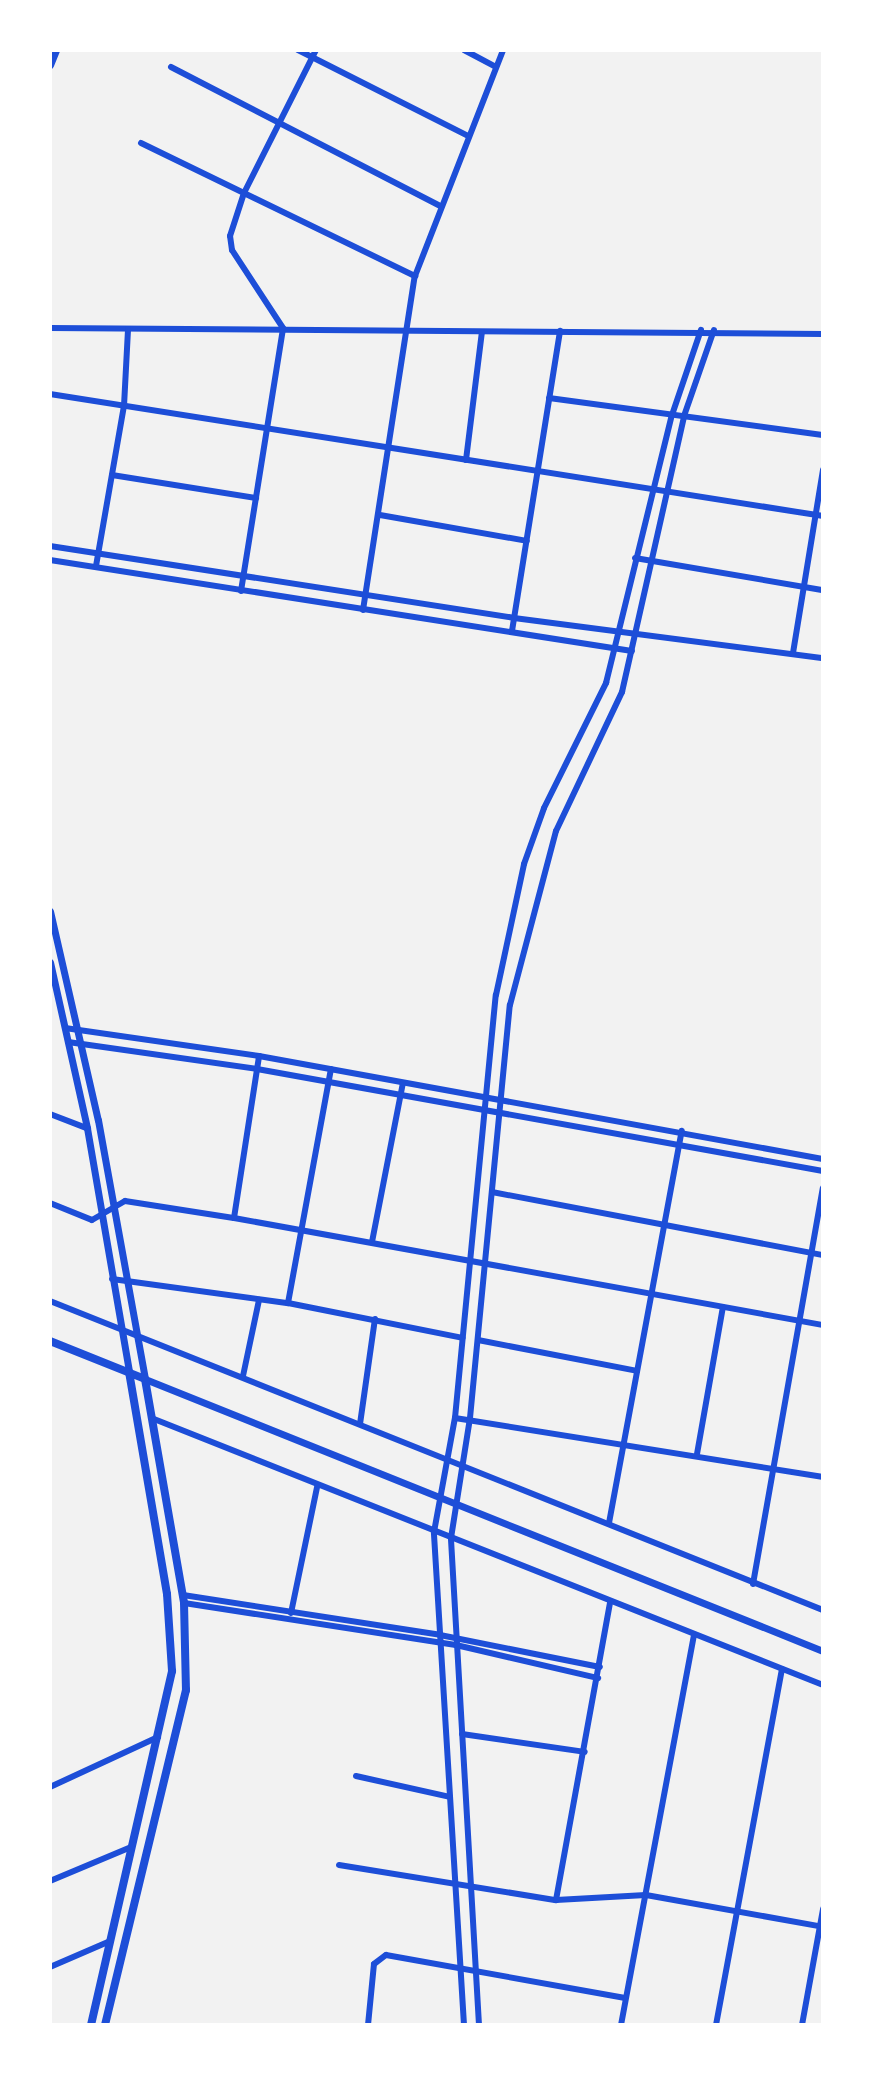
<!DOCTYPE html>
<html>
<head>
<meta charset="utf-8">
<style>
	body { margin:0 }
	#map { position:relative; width:873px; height:2075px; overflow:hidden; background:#f2f2f2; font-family:"Roboto Condensed",sans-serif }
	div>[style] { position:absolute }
	.minor>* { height:6px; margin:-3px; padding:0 3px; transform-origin:3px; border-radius:3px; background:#1d4ed8 }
	.tertiary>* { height:7px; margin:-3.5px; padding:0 3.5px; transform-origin:3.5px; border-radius:3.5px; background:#1d4ed8 }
	.secondary>* { height:8px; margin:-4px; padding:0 4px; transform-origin:4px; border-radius:4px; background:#1d4ed8 }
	span { translate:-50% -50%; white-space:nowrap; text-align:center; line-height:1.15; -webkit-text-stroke:8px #fff; paint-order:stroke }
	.frame { position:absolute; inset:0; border:52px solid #fff; pointer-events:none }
</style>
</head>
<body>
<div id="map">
	<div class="minor">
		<div style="left:298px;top:50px;width:191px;rotate:26.8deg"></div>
		<div style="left:464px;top:50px;width:36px;rotate:28deg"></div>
		<div style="left:171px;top:67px;width:303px;rotate:27.3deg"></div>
		<div style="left:141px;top:143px;width:305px;rotate:25.9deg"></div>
		<div style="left:50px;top:328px;width:773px;rotate:0.44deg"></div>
		<div style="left:50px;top:394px;width:783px;rotate:8.97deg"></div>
		<div style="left:549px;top:398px;width:276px;rotate:7.7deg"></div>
		<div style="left:466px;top:460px;width:129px;rotate:-82.9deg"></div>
		<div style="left:112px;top:475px;width:146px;rotate:9.1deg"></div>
		<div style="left:380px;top:515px;width:149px;rotate:10deg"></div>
		<div style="left:50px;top:546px;width:470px;rotate:8.8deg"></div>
		<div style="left:514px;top:618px;width:312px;rotate:7.4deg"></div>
		<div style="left:635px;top:558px;width:191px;rotate:9.7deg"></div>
		<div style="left:50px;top:560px;width:589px;rotate:8.89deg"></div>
		<div style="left:96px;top:566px;width:162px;rotate:-80.1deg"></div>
		<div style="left:124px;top:406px;width:77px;rotate:-87deg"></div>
		<div style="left:241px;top:591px;width:266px;rotate:-80.9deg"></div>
		<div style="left:283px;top:328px;width:93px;rotate:-123.2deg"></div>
		<div style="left:232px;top:250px;width:14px;rotate:-98deg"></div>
		<div style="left:230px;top:236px;width:45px;rotate:-72deg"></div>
		<div style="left:244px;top:193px;width:160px;rotate:-63.3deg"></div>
		<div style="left:363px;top:610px;width:338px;rotate:-81.2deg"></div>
		<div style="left:415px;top:276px;width:243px;rotate:-68.7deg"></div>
		<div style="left:512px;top:631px;width:304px;rotate:-80.9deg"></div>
		<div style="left:793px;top:653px;width:186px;rotate:-80.7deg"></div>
		<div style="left:65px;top:1028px;width:196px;rotate:8.2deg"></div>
		<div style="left:259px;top:1056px;width:573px;rotate:10.35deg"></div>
		<div style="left:68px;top:1042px;width:191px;rotate:8.1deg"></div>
		<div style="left:257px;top:1069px;width:575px;rotate:10.22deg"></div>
		<div style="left:50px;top:1114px;width:40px;rotate:21deg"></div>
		<div style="left:492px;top:1192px;width:337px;rotate:10.8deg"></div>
		<div style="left:50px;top:1203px;width:45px;rotate:22deg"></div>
		<div style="left:92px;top:1220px;width:38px;rotate:-30deg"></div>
		<div style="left:125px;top:1201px;width:110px;rotate:8.9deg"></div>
		<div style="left:234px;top:1218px;width:599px;rotate:10.3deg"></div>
		<div style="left:234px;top:1218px;width:164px;rotate:-81.2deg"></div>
		<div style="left:372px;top:1242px;width:162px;rotate:-79deg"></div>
		<div style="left:112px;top:1279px;width:178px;rotate:7.8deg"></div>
		<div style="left:288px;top:1303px;width:178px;rotate:11.3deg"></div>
		<div style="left:50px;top:1301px;width:832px;rotate:21.79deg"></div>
		<div style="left:288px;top:1303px;width:238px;rotate:-79.6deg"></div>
		<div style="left:478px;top:1340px;width:162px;rotate:11deg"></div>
		<div style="left:243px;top:1376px;width:78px;rotate:-78.1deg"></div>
		<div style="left:455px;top:1418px;width:373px;rotate:9.1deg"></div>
		<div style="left:154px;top:1419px;width:720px;rotate:21.68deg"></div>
		<div style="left:360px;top:1424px;width:106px;rotate:-81.9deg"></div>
		<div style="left:697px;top:1454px;width:149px;rotate:-80deg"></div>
		<div style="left:609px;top:1523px;width:399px;rotate:-79.5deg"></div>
		<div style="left:753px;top:1584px;width:402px;rotate:-80deg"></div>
		<div style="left:183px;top:1595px;width:260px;rotate:8.8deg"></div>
		<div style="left:440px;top:1635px;width:163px;rotate:11.3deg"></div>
		<div style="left:184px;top:1603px;width:275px;rotate:8.8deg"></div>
		<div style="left:456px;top:1645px;width:146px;rotate:13.1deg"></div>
		<div style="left:291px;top:1613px;width:129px;rotate:-78.3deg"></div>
		<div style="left:462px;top:1734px;width:124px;rotate:8.3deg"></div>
		<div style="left:356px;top:1776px;width:96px;rotate:12.6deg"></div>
		<div style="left:50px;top:1787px;width:119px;rotate:-24.8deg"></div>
		<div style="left:339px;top:1865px;width:220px;rotate:9.2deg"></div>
		<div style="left:556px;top:1900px;width:90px;rotate:-3.2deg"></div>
		<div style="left:646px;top:1895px;width:180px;rotate:10.2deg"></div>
		<div style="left:50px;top:1881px;width:88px;rotate:-22.8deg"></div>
		<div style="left:556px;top:1900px;width:303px;rotate:-79.7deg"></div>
		<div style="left:50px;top:1967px;width:65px;rotate:-23.4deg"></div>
		<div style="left:368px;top:2025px;width:61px;rotate:-84.4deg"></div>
		<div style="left:374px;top:1964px;width:15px;rotate:-37deg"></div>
		<div style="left:386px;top:1955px;width:243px;rotate:10.2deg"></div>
		<div style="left:464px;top:2025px;width:494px;rotate:-93.5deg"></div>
		<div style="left:434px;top:1532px;width:116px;rotate:-79.6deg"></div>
		<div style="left:455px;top:1418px;width:425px;rotate:-84.5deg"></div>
		<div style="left:496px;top:995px;width:134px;rotate:-77.9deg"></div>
		<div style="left:524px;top:864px;width:59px;rotate:-70.3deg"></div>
		<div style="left:544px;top:808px;width:140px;rotate:-63.6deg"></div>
		<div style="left:606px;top:683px;width:276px;rotate:-76.2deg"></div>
		<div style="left:672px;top:415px;width:90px;rotate:-71.2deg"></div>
		<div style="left:479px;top:2025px;width:488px;rotate:-93.3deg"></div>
		<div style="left:451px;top:1538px;width:121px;rotate:-81deg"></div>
		<div style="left:470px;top:1418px;width:415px;rotate:-84.5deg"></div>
		<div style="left:510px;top:1005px;width:180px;rotate:-75.2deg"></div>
		<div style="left:556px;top:831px;width:154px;rotate:-64.6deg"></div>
		<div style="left:622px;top:692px;width:283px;rotate:-77.3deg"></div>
		<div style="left:684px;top:416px;width:91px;rotate:-70.8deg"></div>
		<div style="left:621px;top:2025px;width:397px;rotate:-79.4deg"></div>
		<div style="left:716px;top:2025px;width:362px;rotate:-79.5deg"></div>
		<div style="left:802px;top:2025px;width:118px;rotate:-79.7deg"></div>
	</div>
	<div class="tertiary">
		<div style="left:50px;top:65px;width:16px;rotate:-68deg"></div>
		<div style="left:50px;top:911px;width:214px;rotate:77.1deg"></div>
		<div style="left:98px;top:1120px;width:263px;rotate:79.7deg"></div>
		<div style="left:145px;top:1379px;width:731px;rotate:21.86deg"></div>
		<div style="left:50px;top:962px;width:170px;rotate:77.4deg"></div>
		<div style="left:87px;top:1128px;width:248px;rotate:80.2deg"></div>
	</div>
	<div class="secondary">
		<div style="left:50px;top:1341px;width:102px;rotate:21.8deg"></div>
		<div style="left:145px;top:1379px;width:227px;rotate:80.1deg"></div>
		<div style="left:184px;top:1603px;width:87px;rotate:88.7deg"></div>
		<div style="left:186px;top:1690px;width:345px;rotate:103.6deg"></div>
		<div style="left:91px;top:2025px;width:363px;rotate:-77.1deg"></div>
		<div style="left:172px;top:1671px;width:77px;rotate:-93.7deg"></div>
		<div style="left:167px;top:1594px;width:225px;rotate:-99.7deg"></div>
	</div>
	<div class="frame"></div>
</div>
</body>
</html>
